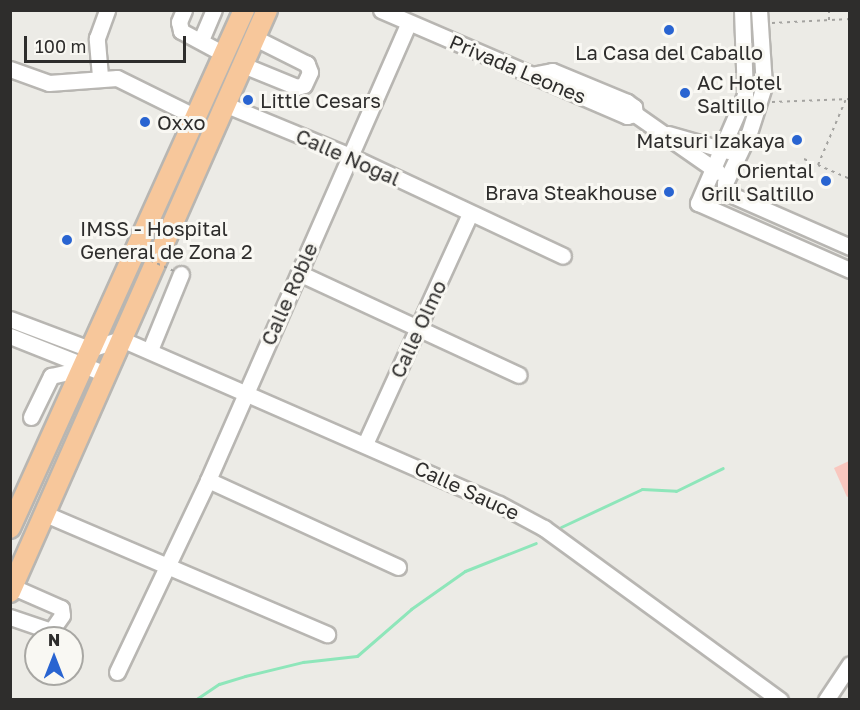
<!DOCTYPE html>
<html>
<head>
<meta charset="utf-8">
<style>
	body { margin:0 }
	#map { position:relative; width:860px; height:710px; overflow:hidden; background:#ecebe6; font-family:"Golos Text",sans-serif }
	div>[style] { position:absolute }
	.green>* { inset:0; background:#f9c7bf }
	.stream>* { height:3px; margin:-1.5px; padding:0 1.5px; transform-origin:1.5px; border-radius:1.5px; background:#8ee6ba }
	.path>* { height:2px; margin-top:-1px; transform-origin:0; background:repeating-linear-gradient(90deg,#a4a3a0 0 3px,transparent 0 7.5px) }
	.roads { filter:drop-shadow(2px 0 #b8b6b2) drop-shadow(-2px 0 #b8b6b2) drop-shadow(0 2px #b8b6b2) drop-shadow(0 -2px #b8b6b2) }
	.minor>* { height:15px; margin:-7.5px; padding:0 7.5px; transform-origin:7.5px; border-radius:7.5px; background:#fff }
	.major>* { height:20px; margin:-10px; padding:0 10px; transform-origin:10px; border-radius:10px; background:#f7c79b }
	.path-bridge>* { height:2px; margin-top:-1px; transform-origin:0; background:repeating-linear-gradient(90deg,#a4a3a0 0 3px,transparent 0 7.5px) }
	.dots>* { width:16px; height:16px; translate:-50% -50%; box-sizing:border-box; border:3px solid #f9f8f3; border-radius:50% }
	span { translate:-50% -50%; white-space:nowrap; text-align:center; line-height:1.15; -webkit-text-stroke:6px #f9f8f3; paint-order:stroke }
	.poi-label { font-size:20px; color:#2e2d2c }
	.left { translate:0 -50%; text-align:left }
	.right { translate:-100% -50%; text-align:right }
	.street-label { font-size:20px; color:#2e2d2c }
	.frame { position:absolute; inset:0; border:12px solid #2e2d2c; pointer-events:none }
	.north { position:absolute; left:24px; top:626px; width:60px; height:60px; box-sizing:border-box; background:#f9f8f3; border:2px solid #a8a7a3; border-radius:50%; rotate:0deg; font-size:16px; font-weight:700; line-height:24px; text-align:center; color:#2e2d2c }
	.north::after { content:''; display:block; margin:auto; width:21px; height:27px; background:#2964d1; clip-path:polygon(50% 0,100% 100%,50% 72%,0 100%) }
	.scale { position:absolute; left:24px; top:36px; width:162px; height:27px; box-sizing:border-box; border:3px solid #2e2d2c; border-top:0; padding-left:8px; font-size:18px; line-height:21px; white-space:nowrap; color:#2e2d2c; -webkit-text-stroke:4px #f9f8f3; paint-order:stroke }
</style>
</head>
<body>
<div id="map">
	<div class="green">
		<div style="clip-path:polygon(849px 461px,849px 496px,847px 497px,834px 468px)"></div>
	</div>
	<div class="stream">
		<div style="left:561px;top:527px;width:89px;rotate:-25.1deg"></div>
		<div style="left:642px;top:489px;width:34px;rotate:3deg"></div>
		<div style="left:676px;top:491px;width:52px;rotate:-26.1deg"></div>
		<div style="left:195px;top:700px;width:29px;rotate:-34deg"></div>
		<div style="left:219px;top:684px;width:27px;rotate:-17deg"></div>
		<div style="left:245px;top:676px;width:60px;rotate:-13.6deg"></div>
		<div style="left:303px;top:662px;width:54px;rotate:-6.3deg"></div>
		<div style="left:357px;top:656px;width:72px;rotate:-41deg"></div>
		<div style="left:411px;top:609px;width:66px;rotate:-35.1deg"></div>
		<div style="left:465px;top:571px;width:76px;rotate:-21.5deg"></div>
	</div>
	<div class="path">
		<div style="left:829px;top:10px;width:10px;rotate:90deg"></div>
		<div style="left:772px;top:23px;width:78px;rotate:-2.9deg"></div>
		<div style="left:772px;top:102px;width:78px;rotate:-2.2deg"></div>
		<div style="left:760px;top:138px;width:16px;rotate:22deg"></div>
		<div style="left:804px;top:159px;width:50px;rotate:23.5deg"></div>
		<div style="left:818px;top:165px;width:72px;rotate:-67deg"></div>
	</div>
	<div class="roads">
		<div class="minor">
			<div style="left:184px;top:10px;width:13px;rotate:113deg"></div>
			<div style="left:179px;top:22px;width:9px;rotate:77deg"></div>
			<div style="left:181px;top:31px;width:49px;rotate:28.1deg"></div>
			<div style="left:381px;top:10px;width:268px;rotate:23.3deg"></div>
			<div style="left:627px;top:116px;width:8px;rotate:-14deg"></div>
			<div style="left:635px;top:114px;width:7px;rotate:-98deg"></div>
			<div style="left:634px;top:107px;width:9px;rotate:-144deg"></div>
			<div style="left:627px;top:102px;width:81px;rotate:-157.5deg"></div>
			<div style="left:552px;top:71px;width:20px;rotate:169deg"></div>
			<div style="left:742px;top:10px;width:85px;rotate:88deg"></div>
			<div style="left:745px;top:95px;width:118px;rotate:113.5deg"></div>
			<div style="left:698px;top:203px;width:166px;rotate:23.8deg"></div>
			<div style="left:759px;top:10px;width:76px;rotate:86.2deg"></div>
			<div style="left:764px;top:86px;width:49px;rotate:107.7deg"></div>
			<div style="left:749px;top:133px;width:55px;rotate:115.6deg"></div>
			<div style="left:725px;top:183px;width:9px;rotate:90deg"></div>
			<div style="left:725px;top:192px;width:137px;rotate:23.7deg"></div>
			<div style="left:201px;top:40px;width:33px;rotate:-67deg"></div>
			<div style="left:243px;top:65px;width:58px;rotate:22.2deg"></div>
			<div style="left:297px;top:87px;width:7px;rotate:-16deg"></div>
			<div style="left:304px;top:85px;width:14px;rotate:-65deg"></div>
			<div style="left:310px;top:72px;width:9px;rotate:-111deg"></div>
			<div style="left:307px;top:64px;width:58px;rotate:-153.4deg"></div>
			<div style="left:10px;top:69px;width:41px;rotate:19.7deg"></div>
			<div style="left:49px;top:83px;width:68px;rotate:-4.2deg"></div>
			<div style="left:117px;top:78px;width:88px;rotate:26.3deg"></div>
			<div style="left:100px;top:76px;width:38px;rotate:-95deg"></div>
			<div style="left:97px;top:38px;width:30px;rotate:-70deg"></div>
			<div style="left:224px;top:104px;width:136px;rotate:22.4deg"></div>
			<div style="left:350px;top:156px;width:235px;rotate:25.1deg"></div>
			<div style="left:635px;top:114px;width:101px;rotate:34.9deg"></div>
			<div style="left:668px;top:134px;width:62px;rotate:15.8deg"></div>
			<div style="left:299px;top:273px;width:242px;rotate:24.9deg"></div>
			<div style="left:10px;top:319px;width:85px;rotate:20.6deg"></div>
			<div style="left:90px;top:349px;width:33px;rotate:-18deg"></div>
			<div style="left:121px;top:339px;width:412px;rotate:23.6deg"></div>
			<div style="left:499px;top:504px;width:51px;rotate:28.1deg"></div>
			<div style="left:544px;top:528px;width:292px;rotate:36.1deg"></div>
			<div style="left:10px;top:336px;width:103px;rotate:21.6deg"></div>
			<div style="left:150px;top:350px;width:82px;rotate:-67.8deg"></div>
			<div style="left:31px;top:417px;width:46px;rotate:-64deg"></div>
			<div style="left:51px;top:376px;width:18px;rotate:-13deg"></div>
			<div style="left:69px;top:372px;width:11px;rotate:22deg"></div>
			<div style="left:365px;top:444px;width:253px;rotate:-65.5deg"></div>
			<div style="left:208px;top:480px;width:209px;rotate:24.6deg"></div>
			<div style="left:43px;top:513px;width:309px;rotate:23.1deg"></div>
			<div style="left:10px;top:617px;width:43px;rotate:18.9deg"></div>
			<div style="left:51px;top:631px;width:19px;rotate:-55deg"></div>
			<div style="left:62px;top:615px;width:7px;rotate:-98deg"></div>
			<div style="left:61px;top:608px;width:52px;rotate:-156.4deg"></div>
			<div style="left:117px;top:672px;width:212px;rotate:-64.6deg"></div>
			<div style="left:208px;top:480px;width:499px;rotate:-66.3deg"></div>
			<div style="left:826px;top:700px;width:43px;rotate:-56.3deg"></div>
		</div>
		<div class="major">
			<div style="left:10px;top:528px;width:568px;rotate:-65.69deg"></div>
			<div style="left:10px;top:592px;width:636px;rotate:-66.17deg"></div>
		</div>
	</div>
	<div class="path-bridge">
		<div style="left:123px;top:248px;width:58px;rotate:24.4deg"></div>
	</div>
	<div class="dots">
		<div style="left:669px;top:30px;background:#2964d1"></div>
		<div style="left:685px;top:93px;background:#2964d1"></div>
		<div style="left:248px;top:100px;background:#2964d1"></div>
		<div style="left:145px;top:122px;background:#2964d1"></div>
		<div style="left:797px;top:140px;background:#2964d1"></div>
		<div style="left:826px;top:181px;background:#2964d1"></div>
		<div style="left:669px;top:192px;background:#2964d1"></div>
		<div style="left:67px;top:240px;background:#2964d1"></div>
	</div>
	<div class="poi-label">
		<span style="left:669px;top:52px">La Casa del Caballo</span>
		<span class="left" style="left:697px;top:94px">AC Hotel<br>Saltillo</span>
		<span class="left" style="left:260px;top:100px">Little Cesars</span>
		<span class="left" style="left:157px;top:122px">Oxxo</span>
		<span class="right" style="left:785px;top:140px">Matsuri Izakaya</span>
		<span class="right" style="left:814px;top:182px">Oriental<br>Grill Saltillo</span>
		<span class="right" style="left:657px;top:192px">Brava Steakhouse</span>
		<span class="left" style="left:80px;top:240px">IMSS - Hospital<br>General de Zona 2</span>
	</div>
	<div class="street-label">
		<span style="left:518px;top:69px;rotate:23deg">Privada Leones</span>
		<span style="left:348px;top:157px;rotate:24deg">Calle Nogal</span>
		<span style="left:289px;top:294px;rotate:-66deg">Calle Roble</span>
		<span style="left:418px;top:329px;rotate:-65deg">Calle Olmo</span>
		<span style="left:467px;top:490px;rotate:25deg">Calle Sauce</span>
	</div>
	<div class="frame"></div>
	<div class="north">N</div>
	<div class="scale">100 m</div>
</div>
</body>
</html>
